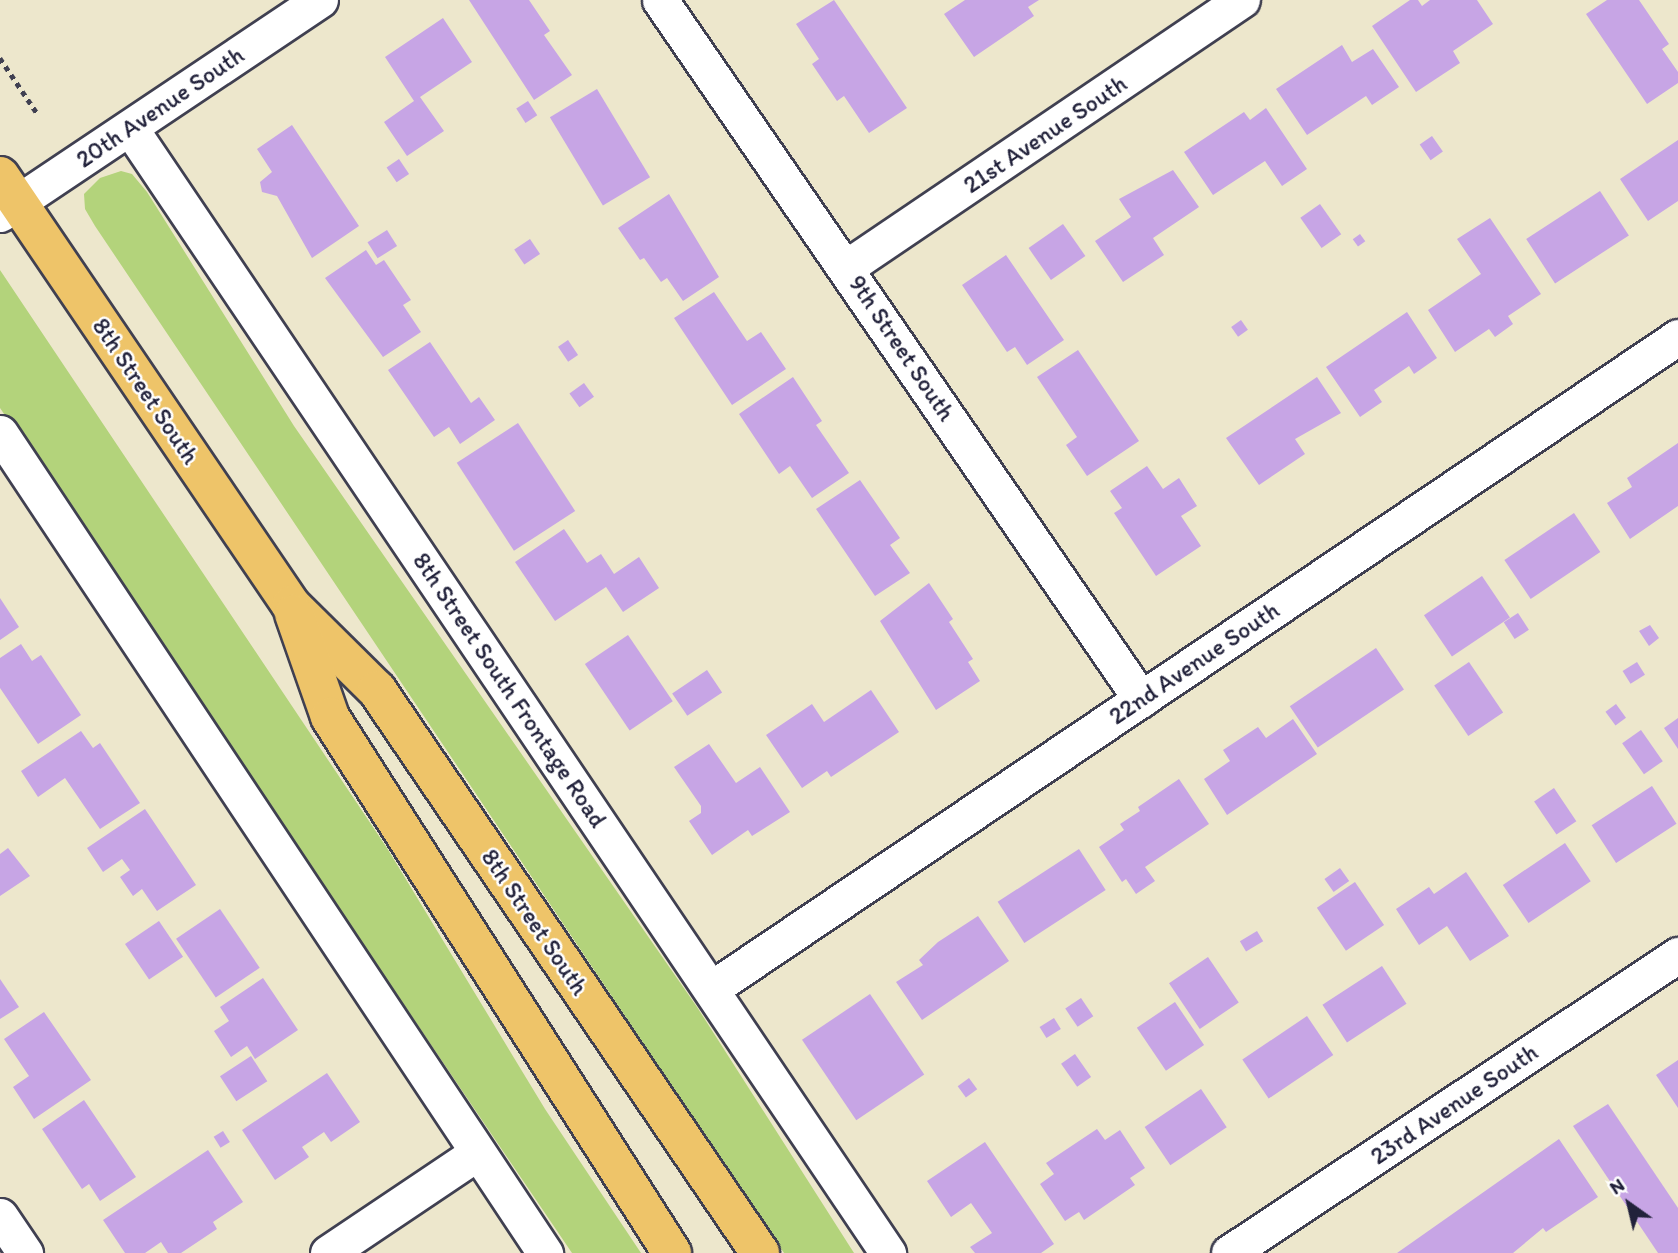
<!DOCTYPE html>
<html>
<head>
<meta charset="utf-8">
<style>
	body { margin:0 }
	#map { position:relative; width:1678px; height:1253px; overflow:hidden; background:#ede7cc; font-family:Itim,sans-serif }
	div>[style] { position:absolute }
	.green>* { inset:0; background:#b3d37b }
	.building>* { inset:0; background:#c7a5e5; transform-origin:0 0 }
	.path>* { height:4.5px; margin-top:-2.25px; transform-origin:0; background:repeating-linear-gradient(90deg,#404051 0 5px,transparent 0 10px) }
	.roads { filter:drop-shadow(2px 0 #404051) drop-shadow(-2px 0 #404051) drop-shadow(0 2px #404051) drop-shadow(0 -2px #404051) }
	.minor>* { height:35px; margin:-17.5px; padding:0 17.5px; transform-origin:17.5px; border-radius:17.5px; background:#fff }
	.primary>* { height:38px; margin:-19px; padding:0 19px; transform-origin:19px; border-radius:19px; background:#eec469 }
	span { translate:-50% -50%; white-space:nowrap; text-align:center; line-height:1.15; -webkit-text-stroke:5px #fff; paint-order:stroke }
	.street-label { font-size:24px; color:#22223b }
	.north { position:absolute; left:1594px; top:1169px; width:70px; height:70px; -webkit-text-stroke:5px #fff; paint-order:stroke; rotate:326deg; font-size:19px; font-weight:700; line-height:28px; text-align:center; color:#22223b }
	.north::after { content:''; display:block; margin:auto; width:24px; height:32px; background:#22223b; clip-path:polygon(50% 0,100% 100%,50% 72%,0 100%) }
</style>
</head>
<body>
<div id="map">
	<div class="green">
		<div style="clip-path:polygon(121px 171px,132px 174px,147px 192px,294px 426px,697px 1007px,854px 1253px,784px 1253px,95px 226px,85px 209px,84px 194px,100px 178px)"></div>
		<div style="clip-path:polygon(0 270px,387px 848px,545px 1109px,641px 1253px,572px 1253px,0 408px)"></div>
	</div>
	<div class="building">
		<div style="clip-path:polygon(469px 0,529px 0,550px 31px,544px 35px,572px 75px,534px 100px)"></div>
		<div style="clip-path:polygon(834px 0,907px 108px,869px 133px,844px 96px,837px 101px,812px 64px,819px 59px,796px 24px)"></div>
		<div style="clip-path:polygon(965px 0,1039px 0,1028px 7px,1034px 16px,974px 57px,944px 14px)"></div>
		<div style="clip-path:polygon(1410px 0,1418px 0,1422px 6px,1430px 0,1477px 0,1493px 24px,1453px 51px,1460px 63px,1416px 92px,1372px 26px)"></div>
		<div style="clip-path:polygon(1607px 0,1639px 0,1669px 44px,1662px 49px,1678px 72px,1678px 83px,1647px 104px,1586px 14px)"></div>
		<div style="clip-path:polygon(443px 18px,472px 62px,420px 97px,444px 131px,407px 156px,384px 122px,414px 101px,385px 57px)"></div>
		<div style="clip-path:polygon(1342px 45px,1352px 62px,1373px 49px,1399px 87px,1372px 105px,1366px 96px,1307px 135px,1276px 89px)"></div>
		<div style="left:597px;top:89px;width:103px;height:55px;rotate:59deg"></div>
		<div style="left:528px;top:101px;width:17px;height:14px;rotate:57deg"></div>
		<div style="clip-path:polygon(1266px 108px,1307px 169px,1282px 186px,1265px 161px,1213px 195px,1184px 152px,1244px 112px,1250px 120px)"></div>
		<div style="clip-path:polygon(292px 125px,359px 226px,312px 258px,277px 196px,262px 192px,260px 182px,272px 172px,257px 149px)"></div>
		<div style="left:1432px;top:136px;width:19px;height:15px;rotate:55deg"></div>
		<div style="clip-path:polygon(1678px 140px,1678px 201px,1648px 221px,1620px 179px)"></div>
		<div style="left:399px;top:159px;width:18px;height:15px;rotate:56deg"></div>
		<div style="clip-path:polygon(1173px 170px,1199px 207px,1153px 238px,1164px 255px,1123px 282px,1095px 241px,1131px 217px,1119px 199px)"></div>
		<div style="left:1600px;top:191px;width:53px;height:88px;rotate:57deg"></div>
		<div style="clip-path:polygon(669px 194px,719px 277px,683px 301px,667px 278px,661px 282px,644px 258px,640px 260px,618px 228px)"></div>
		<div style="left:1320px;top:204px;width:37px;height:24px;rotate:55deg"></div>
		<div style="clip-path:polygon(1490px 218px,1541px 294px,1508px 316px,1513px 324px,1495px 337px,1489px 329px,1455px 352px,1428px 310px,1481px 274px,1457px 239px)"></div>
		<div style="left:1063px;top:224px;width:39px;height:42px;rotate:55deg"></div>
		<div style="left:387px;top:230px;width:19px;height:23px;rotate:58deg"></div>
		<div style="left:1360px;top:234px;width:9px;height:9px;rotate:54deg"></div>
		<div style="left:530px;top:239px;width:18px;height:19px;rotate:56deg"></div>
		<div style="clip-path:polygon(366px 250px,376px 265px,384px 260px,411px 300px,403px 305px,421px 332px,383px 357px,325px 278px)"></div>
		<div style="clip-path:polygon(1006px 255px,1064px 340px,1027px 365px,1015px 347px,1007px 352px,962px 285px)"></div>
		<div style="clip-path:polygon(714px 292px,747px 341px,761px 332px,786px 369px,732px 405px,674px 318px)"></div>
		<div style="clip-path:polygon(1407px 312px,1437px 358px,1414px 374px,1409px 366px,1374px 390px,1382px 402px,1360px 417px,1326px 367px)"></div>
		<div style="left:1241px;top:320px;width:12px;height:12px;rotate:55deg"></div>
		<div style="left:568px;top:340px;width:18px;height:12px;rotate:56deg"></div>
		<div style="clip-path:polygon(430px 342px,471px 403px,479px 397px,495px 420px,460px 444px,449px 427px,434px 437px,388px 370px)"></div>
		<div style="clip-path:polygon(1078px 350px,1139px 441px,1087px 476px,1066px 445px,1077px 437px,1037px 377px)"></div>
		<div style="clip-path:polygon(793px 377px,822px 421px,816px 425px,849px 473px,812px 498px,790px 466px,779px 474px,739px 414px)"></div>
		<div style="clip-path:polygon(1317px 377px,1341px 413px,1295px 439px,1305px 454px,1259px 485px,1226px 438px)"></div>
		<div style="left:584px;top:383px;width:17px;height:18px;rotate:54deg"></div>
		<div style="left:518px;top:423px;width:105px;height:73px;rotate:57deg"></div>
		<div style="clip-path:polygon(1678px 443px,1678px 506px,1630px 539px,1607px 503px,1632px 487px,1627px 478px)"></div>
		<div style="clip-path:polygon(1147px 466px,1163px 489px,1179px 478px,1197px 506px,1181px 516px,1201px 546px,1156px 576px,1114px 513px,1122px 508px,1110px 491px)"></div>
		<div style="clip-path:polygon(860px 480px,900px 538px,890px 545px,910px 573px,875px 596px,816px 509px)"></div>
		<div style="left:1574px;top:513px;width:47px;height:84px;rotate:56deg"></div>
		<div style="clip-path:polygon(564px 529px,587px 563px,601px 554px,614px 574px,639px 557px,659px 588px,623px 612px,606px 587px,555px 621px,515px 562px)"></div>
		<div style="left:1482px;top:576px;width:50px;height:70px;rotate:56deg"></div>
		<div style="clip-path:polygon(929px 583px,953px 619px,949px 622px,973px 659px,968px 662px,980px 681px,936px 710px,880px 621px)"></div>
		<div style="clip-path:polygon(0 598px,19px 627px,0 640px)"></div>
		<div style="left:1518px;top:613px;width:20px;height:17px;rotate:57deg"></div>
		<div style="clip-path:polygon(1650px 625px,1659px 638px,1649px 646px,1639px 631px)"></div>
		<div style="left:628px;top:635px;width:80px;height:52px;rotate:56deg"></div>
		<div style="clip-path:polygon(21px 644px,32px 661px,41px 655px,81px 715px,38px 744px,0 688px,0 658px)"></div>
		<div style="left:1376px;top:648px;width:50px;height:104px;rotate:56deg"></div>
		<div style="left:1469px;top:662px;width:61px;height:42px;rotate:56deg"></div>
		<div style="left:1637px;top:662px;width:15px;height:17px;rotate:58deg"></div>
		<div style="left:707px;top:670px;width:27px;height:42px;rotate:56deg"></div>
		<div style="clip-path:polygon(871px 690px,899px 732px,831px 777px,827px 771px,802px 788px,766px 735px,812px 704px,824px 722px)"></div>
		<div style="left:1616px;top:704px;width:17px;height:13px;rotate:54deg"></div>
		<div style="clip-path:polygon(1678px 718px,1678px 749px,1664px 728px)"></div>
		<div style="clip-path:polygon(1293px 719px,1317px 754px,1227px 815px,1204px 779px,1230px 761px,1223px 750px,1258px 727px,1266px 738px)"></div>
		<div style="left:1641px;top:730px;width:38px;height:23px;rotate:55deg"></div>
		<div style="clip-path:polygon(81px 731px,93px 748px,100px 743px,140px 803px,100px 829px,65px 778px,38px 797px,21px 771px)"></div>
		<div style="clip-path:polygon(709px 744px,736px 783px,760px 767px,790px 812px,752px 836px,748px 830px,712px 855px,689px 821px,701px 813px,701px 806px,674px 767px)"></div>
		<div style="clip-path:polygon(1179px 779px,1209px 824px,1145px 867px,1155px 881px,1136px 894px,1126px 879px,1122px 882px,1099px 847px,1124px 830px,1120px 824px,1140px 811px,1138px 807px)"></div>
		<div style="left:1652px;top:786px;width:45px;height:72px;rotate:57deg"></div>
		<div style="left:1554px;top:788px;width:40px;height:24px;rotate:56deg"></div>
		<div style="clip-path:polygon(145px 809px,196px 885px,157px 911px,142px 889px,133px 896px,120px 877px,130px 870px,122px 859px,103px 872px,87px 848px)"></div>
		<div style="left:1565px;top:843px;width:46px;height:75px;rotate:56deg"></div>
		<div style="clip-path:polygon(8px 848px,30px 876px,0 896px,0 854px)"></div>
		<div style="left:1079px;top:849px;width:49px;height:97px;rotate:57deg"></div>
		<div style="left:1340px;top:868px;width:16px;height:19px;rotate:55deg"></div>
		<div style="clip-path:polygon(1466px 872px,1509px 936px,1470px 961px,1447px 926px,1419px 945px,1396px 909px,1429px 887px,1434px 894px)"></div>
		<div style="left:1355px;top:882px;width:52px;height:46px;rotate:56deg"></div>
		<div style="left:220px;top:909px;width:71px;height:53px;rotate:56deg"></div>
		<div style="clip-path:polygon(978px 916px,1009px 961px,922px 1020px,896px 982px,923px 965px,919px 960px,938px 942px)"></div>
		<div style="left:159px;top:921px;width:43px;height:41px;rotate:56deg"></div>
		<div style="left:1257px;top:931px;width:12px;height:20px;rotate:59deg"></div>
		<div style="left:1208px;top:957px;width:55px;height:47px;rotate:56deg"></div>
		<div style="left:1382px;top:966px;width:45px;height:71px;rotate:57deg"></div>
		<div style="clip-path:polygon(263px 978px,298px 1030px,255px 1059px,247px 1046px,231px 1057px,214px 1031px,229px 1021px,220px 1007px)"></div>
		<div style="clip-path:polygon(0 979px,19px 1007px,0 1019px)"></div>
		<div style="left:870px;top:994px;width:97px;height:82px;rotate:56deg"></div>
		<div style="left:1081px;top:998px;width:22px;height:19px;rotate:56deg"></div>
		<div style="left:1175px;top:1002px;width:52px;height:46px;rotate:56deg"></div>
		<div style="clip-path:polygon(44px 1012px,91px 1080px,34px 1119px,13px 1087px,29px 1076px,4px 1039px)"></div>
		<div style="left:1307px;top:1016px;width:47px;height:78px;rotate:56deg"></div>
		<div style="left:1054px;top:1018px;width:13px;height:17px;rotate:58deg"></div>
		<div style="left:1075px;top:1054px;width:28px;height:17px;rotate:55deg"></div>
		<div style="left:251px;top:1056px;width:30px;height:37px;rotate:57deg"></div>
		<div style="clip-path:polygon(1678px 1060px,1678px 1108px,1656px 1075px)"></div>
		<div style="clip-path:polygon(327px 1073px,360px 1122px,331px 1142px,324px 1132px,302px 1147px,309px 1157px,275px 1180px,242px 1130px)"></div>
		<div style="left:969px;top:1078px;width:14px;height:14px;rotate:54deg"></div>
		<div style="left:1201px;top:1089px;width:46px;height:68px;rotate:56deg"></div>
		<div style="clip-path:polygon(84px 1100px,136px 1177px,100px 1201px,89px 1184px,82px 1189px,42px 1129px)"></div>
		<div style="clip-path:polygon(1608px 1104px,1678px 1208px,1678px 1253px,1658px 1253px,1573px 1126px)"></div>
		<div style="clip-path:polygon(1097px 1129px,1105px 1140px,1120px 1130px,1145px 1168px,1130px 1178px,1135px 1185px,1084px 1220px,1079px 1212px,1065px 1221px,1040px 1184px,1054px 1174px,1046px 1163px)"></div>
		<div style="left:223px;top:1131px;width:13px;height:11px;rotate:58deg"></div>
		<div style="clip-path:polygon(1559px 1139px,1598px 1197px,1546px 1232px,1543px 1228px,1513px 1253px,1397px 1253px)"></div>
		<div style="clip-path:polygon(985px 1142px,1054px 1244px,1041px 1253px,975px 1253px,970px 1247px,992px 1233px,971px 1203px,951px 1217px,927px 1181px)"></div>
		<div style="clip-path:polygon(208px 1150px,243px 1202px,213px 1222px,217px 1229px,181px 1253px,168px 1253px,161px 1242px,145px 1253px,125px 1253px,103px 1220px)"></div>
	</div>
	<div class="path">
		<div style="left:0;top:58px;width:66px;rotate:56.1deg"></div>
	</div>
	<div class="roads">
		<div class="minor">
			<div style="left:660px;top:0;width:849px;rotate:55.47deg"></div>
			<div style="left:130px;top:128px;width:1357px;rotate:56.03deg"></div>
			<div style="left:0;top:214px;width:385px;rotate:-33.8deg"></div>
			<div style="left:847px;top:267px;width:477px;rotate:-34.1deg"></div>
			<div style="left:0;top:433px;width:985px;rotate:56.39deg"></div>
			<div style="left:711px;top:989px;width:1166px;rotate:-33.99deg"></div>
			<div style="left:0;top:1216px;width:45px;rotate:56deg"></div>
			<div style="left:328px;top:1253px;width:179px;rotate:-33.9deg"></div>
			<div style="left:1229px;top:1253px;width:539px;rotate:-33.57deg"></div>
		</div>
		<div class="primary">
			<div style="left:0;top:176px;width:518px;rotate:55.85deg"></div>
			<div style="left:291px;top:605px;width:121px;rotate:44.7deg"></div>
			<div style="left:377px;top:690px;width:681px;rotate:55.77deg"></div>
			<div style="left:294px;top:614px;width:109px;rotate:70.7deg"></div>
			<div style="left:330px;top:717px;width:636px;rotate:57.46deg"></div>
		</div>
	</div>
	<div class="street-label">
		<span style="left:160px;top:107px;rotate:-34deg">20th Avenue South</span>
		<span style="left:1045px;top:134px;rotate:-34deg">21st Avenue South</span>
		<span style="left:902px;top:348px;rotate:56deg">9th Street South</span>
		<span style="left:146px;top:391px;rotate:56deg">8th Street South</span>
		<span style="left:1194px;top:663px;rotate:-34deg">22nd Avenue South</span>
		<span style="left:510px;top:690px;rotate:56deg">8th Street South Frontage Road</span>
		<span style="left:535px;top:922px;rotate:56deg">8th Street South</span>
		<span style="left:1454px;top:1104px;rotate:-34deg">23rd Avenue South</span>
	</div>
	<div class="north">N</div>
</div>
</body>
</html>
